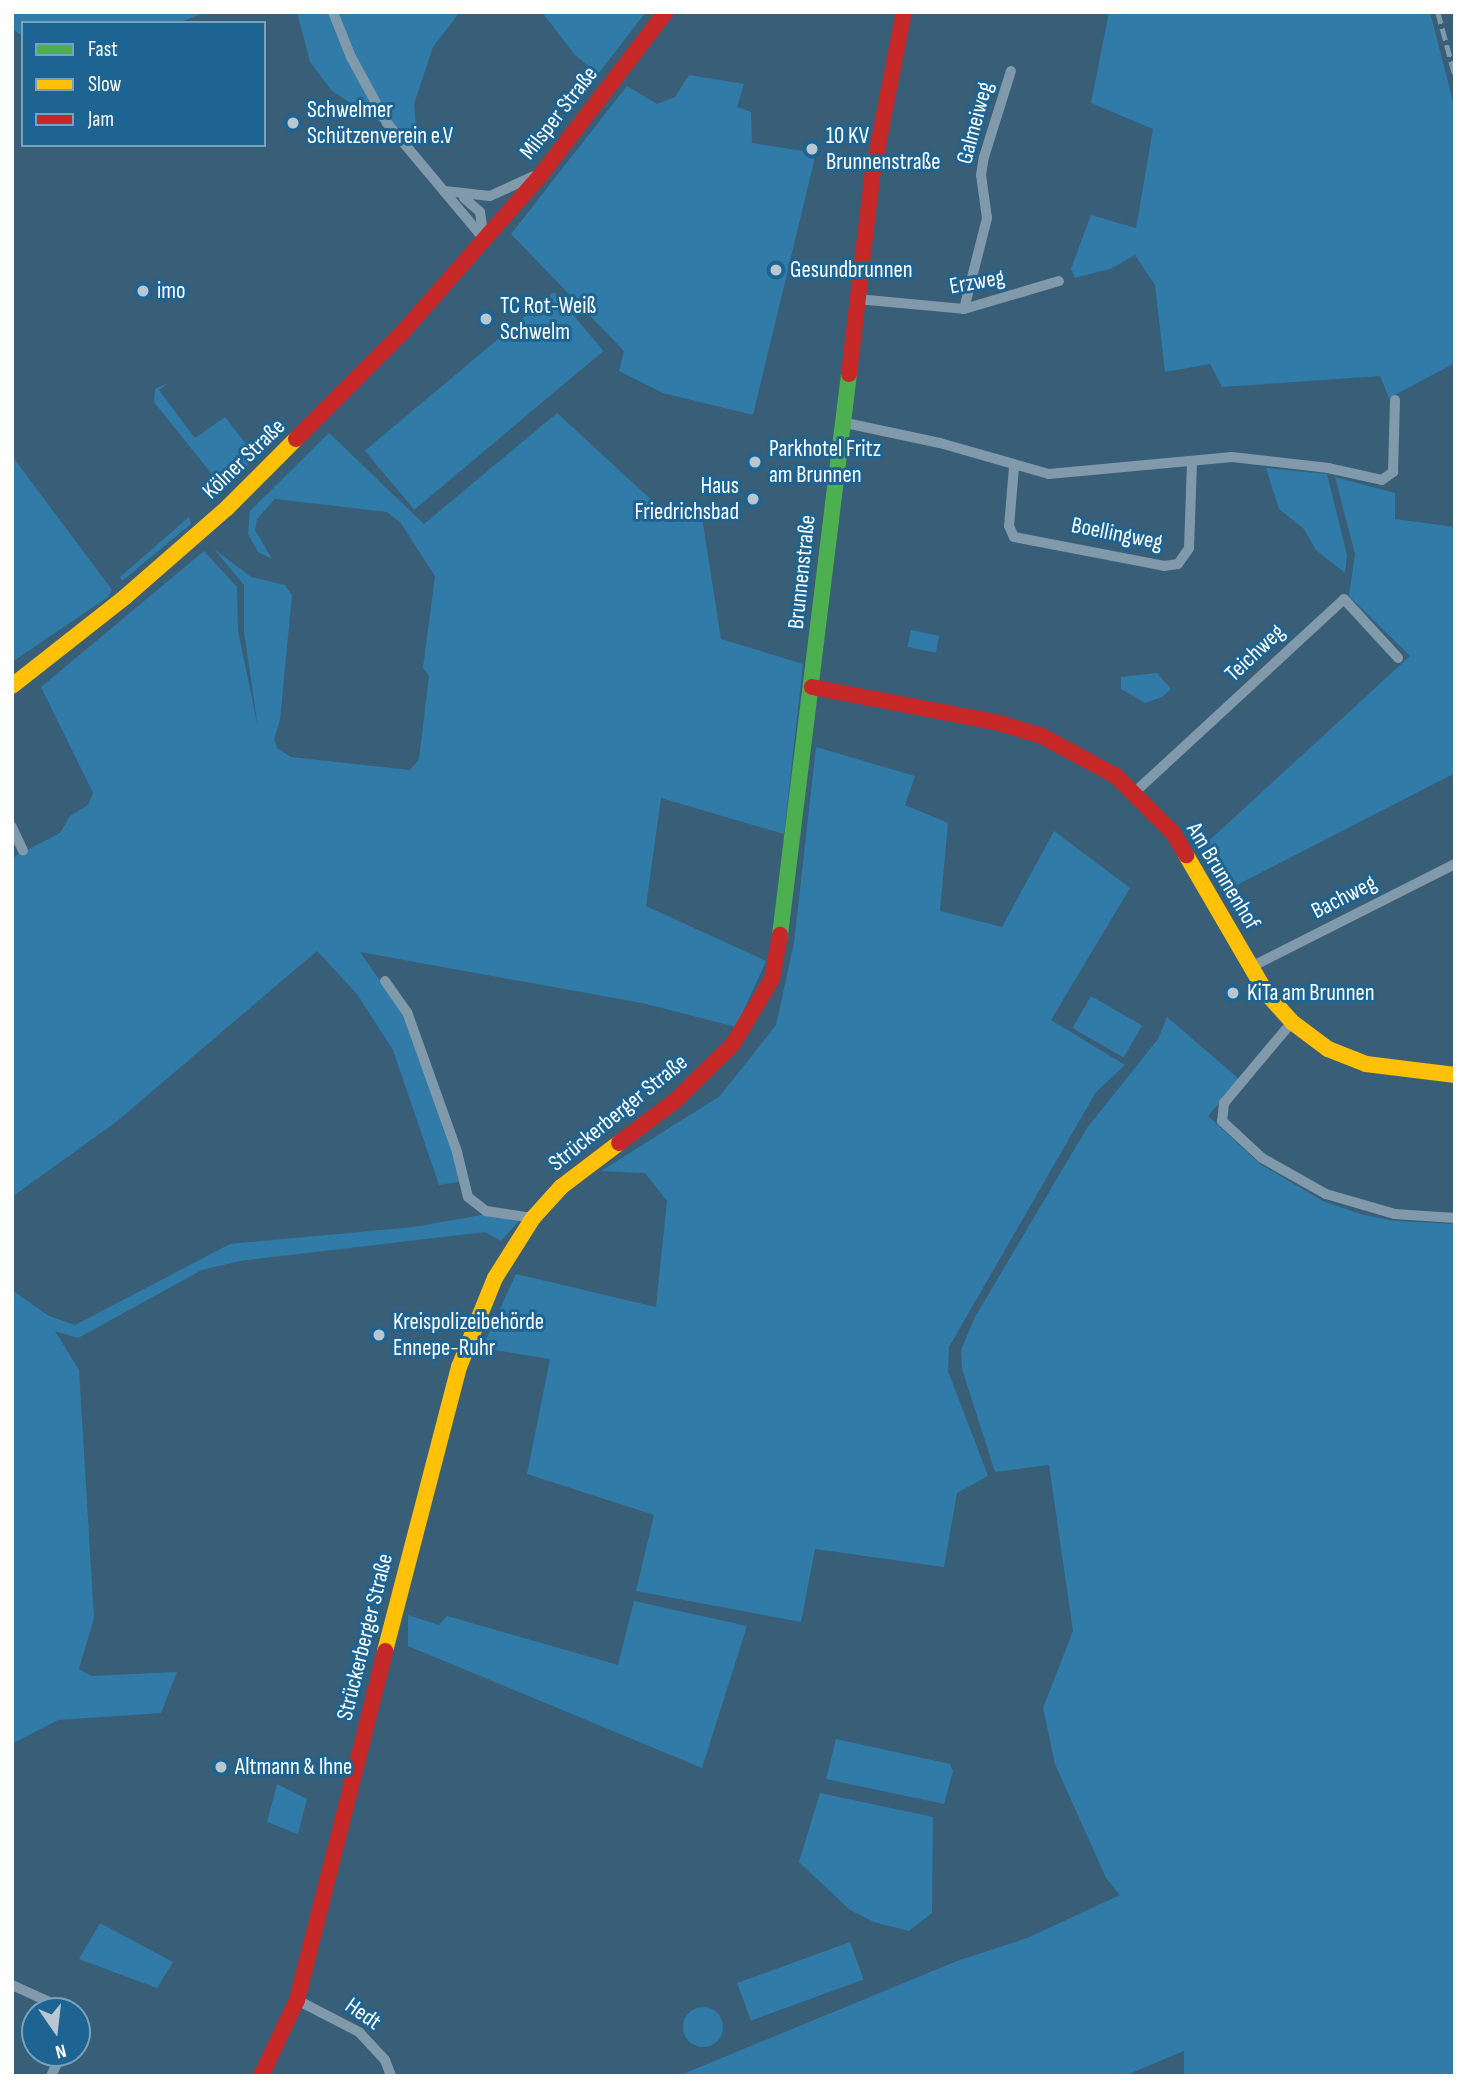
<!DOCTYPE html>
<html>
<head>
<meta charset="utf-8">
<style>
	body { margin:0 }
	#map { position:relative; width:1467px; height:2088px; overflow:hidden; background:#385e78; font-family:"Sofia Sans Condensed",sans-serif }
	div>[style] { position:absolute }
	.green>* { inset:0; background:#317ba9; transform-origin:0 0 }
	.round { border-radius:50% }
	.street>* { height:10px; margin:-5px; padding:0 5px; transform-origin:5px; border-radius:5px; background:#809aab }
	.fast>* { height:16px; margin:-8px; padding:0 8px; transform-origin:8px; border-radius:8px; background:#4caf50 }
	.slow>* { height:16px; margin:-8px; padding:0 8px; transform-origin:8px; border-radius:8px; background:#ffc107 }
	.jam>* { height:16px; margin:-8px; padding:0 8px; transform-origin:8px; border-radius:8px; background:#c62828 }
	.rail>* { height:4.5px; margin-top:-2.25px; transform-origin:0; background:repeating-linear-gradient(90deg,#809aaa 0 12px,transparent 0 17px) }
	.dots>* { width:19px; height:19px; translate:-50% -50%; box-sizing:border-box; border:4px solid #1d6493; border-radius:50% }
	span { translate:-50% -50%; white-space:nowrap; text-align:center; line-height:1.15; -webkit-text-stroke:6px #1d6493; paint-order:stroke }
	.poi-label { font-size:23px; color:#fff }
	.left { translate:0 -50%; text-align:left }
	.right { translate:-100% -50%; text-align:right }
	.street-label { font-size:23px; color:#fff }
	.frame { position:absolute; inset:0; border:14px solid #fff; pointer-events:none }
	.legend { position:absolute; left:21px; top:21px; width:245px; height:126px; box-sizing:border-box; background:#1d6493; border:2px solid #77a2be; margin:0; padding:9px 12px; list-style:none; font-size:21px; color:#fff }
	.legend li { display:flex; align-items:center; gap:14px; height:35px }
	.legend b { width:35px; border:2px solid #77a2be }
	.north { position:absolute; left:21px; top:1997px; width:70px; height:70px; box-sizing:border-box; background:#1d6493; border:2px solid #77a2be; border-radius:50%; rotate:166deg; font-size:19px; font-weight:700; line-height:28px; text-align:center; color:#fff }
	.north::after { content:''; display:block; margin:auto; width:24px; height:32px; background:#b9c7d0; clip-path:polygon(50% 0,100% 100%,50% 72%,0 100%) }
</style>
</head>
<body>
<div id="map">
	<div class="green">
		<div style="clip-path:polygon(12px 12px,207px 12px,178px 23px,23px 23px,23px 36px,12px 29px)"></div>
		<div style="clip-path:polygon(297px 12px,460px 12px,433px 47px,414px 104px,418px 146px,332px 91px,310px 62px)"></div>
		<div style="clip-path:polygon(542px 12px,646px 12px,598px 74px,574px 54px)"></div>
		<div style="clip-path:polygon(1109px 12px,1430px 12px,1455px 109px,1455px 363px,1389px 398px,1380px 376px,1222px 387px,1210px 364px,1165px 372px,1155px 285px,1135px 255px,1110px 269px,1075px 278px,1071px 269px,1091px 215px,1136px 228px,1153px 129px,1091px 103px)"></div>
		<div style="clip-path:polygon(689px 75px,744px 84px,737px 107px,751px 112px,752px 143px,816px 153px,753px 415px,663px 393px,619px 371px,624px 351px,511px 234px,627px 86px,657px 104px,675px 97px)"></div>
		<div style="left:554px;top:292px;width:77px;height:247px;rotate:50deg"></div>
		<div style="clip-path:polygon(168px 383px,159px 390px,195px 438px,225px 417px,256px 457px,235px 477px,219px 483px,154px 402px,155px 389px)"></div>
		<div style="clip-path:polygon(557px 413px,658px 506px,702px 517px,721px 639px,803px 664px,784px 834px,661px 798px,646px 906px,766px 961px,736px 1027px,642px 1003px,360px 952px,402px 1012px,463px 1181px,439px 1185px,393px 1050px,357px 994px,317px 951px,116px 1122px,12px 1197px,12px 858px,60px 833px,70px 816px,88px 805px,93px 793px,41px 687px,204px 551px,237px 587px,238px 631px,258px 727px,244px 632px,244px 585px,214px 549px,251px 577px,285px 585px,292px 595px,280px 720px,274px 739px,277px 748px,291px 757px,410px 770px,419px 759px,429px 676px,423px 668px,435px 576px,400px 522px,387px 512px,275px 499px,257px 519px,255px 530px,272px 559px,258px 552px,248px 534px,250px 511px,329px 433px,424px 524px)"></div>
		<div style="clip-path:polygon(12px 456px,112px 590px,108px 597px,12px 662px)"></div>
		<div style="clip-path:polygon(1266px 468px,1327px 474px,1347px 555px,1345px 573px,1316px 550px,1304px 529px,1279px 509px)"></div>
		<div style="clip-path:polygon(1335px 477px,1395px 493px,1395px 519px,1455px 527px,1455px 773px,1227px 890px,1200px 849px,1410px 656px,1349px 596px,1355px 554px)"></div>
		<div style="clip-path:polygon(189px 517px,191px 524px,122px 581px,120px 577px)"></div>
		<div style="left:911px;top:630px;width:29px;height:17px;rotate:12deg"></div>
		<div style="clip-path:polygon(1157px 673px,1171px 689px,1162px 697px,1145px 703px,1121px 689px,1121px 677px)"></div>
		<div style="clip-path:polygon(816px 747px,915px 776px,905px 805px,948px 823px,940px 911px,1002px 927px,1054px 831px,1130px 888px,1051px 1020px,1125px 1065px,1096px 1092px,949px 1347px,948px 1371px,988px 1476px,957px 1493px,944px 1567px,815px 1549px,801px 1622px,636px 1591px,654px 1515px,527px 1474px,550px 1359px,482px 1348px,516px 1274px,656px 1307px,667px 1201px,645px 1173px,601px 1171px,720px 1096px,776px 1025px,794px 943px)"></div>
		<div style="left:1091px;top:996px;width:59px;height:37px;rotate:30deg"></div>
		<div style="clip-path:polygon(1167px 1017px,1239px 1079px,1208px 1116px,1260px 1164px,1323px 1201px,1360px 1214px,1395px 1221px,1455px 1224px,1455px 2076px,1184px 2076px,1184px 2051px,1124px 2076px,678px 2076px,957px 1961px,1027px 1938px,1120px 1895px,1106px 1878px,1055px 1764px,1043px 1708px,1073px 1631px,1049px 1465px,995px 1472px,962px 1369px,961px 1350px,975px 1317px,1087px 1128px,1158px 1039px)"></div>
		<div style="clip-path:polygon(487px 1214px,521px 1219px,501px 1241px,485px 1232px,240px 1261px,202px 1270px,78px 1338px,55px 1331px,79px 1370px,94px 1618px,79px 1669px,92px 1676px,177px 1672px,161px 1713px,58px 1720px,12px 1744px,12px 1290px,49px 1316px,75px 1325px,230px 1244px,414px 1227px)"></div>
		<div style="clip-path:polygon(634px 1601px,747px 1626px,702px 1768px,408px 1646px,408px 1615px,439px 1625px,447px 1616px,618px 1665px)"></div>
		<div style="clip-path:polygon(836px 1739px,950px 1764px,953px 1771px,944px 1804px,826px 1779px)"></div>
		<div style="clip-path:polygon(277px 1784px,307px 1799px,298px 1834px,267px 1822px)"></div>
		<div style="clip-path:polygon(820px 1793px,933px 1817px,932px 1913px,909px 1931px,874px 1922px,850px 1910px,799px 1862px)"></div>
		<div style="clip-path:polygon(100px 1923px,173px 1962px,157px 1988px,79px 1959px)"></div>
		<div style="left:850px;top:1942px;width:40px;height:120px;rotate:70deg"></div>
		<div class="round" style="left:683px;top:2007px;width:40px;height:40px"></div>
	</div>
	<div class="street">
		<div style="left:333px;top:12px;width:48px;rotate:68.2deg"></div>
		<div style="left:351px;top:57px;width:75px;rotate:61.4deg"></div>
		<div style="left:387px;top:123px;width:151px;rotate:50.1deg"></div>
		<div style="left:445px;top:191px;width:45px;rotate:6.3deg"></div>
		<div style="left:490px;top:196px;width:48px;rotate:-24.4deg"></div>
		<div style="left:464px;top:198px;width:21px;rotate:41deg"></div>
		<div style="left:480px;top:212px;width:27px;rotate:82deg"></div>
		<div style="left:857px;top:299px;width:107px;rotate:5.3deg"></div>
		<div style="left:964px;top:309px;width:99px;rotate:-16.4deg"></div>
		<div style="left:964px;top:309px;width:94px;rotate:-75.8deg"></div>
		<div style="left:987px;top:218px;width:43px;rotate:-97.9deg"></div>
		<div style="left:981px;top:175px;width:18px;rotate:-81deg"></div>
		<div style="left:984px;top:157px;width:90px;rotate:-72.6deg"></div>
		<div style="left:841px;top:422px;width:101px;rotate:12deg"></div>
		<div style="left:940px;top:443px;width:113px;rotate:15.9deg"></div>
		<div style="left:1049px;top:474px;width:184px;rotate:-5.3deg"></div>
		<div style="left:1232px;top:457px;width:97px;rotate:6.5deg"></div>
		<div style="left:1328px;top:468px;width:55px;rotate:12.5deg"></div>
		<div style="left:1382px;top:480px;width:14px;rotate:-36deg"></div>
		<div style="left:1393px;top:472px;width:72px;rotate:-88.4deg"></div>
		<div style="left:1014px;top:467px;width:59px;rotate:94.8deg"></div>
		<div style="left:1009px;top:526px;width:12px;rotate:66deg"></div>
		<div style="left:1014px;top:537px;width:153px;rotate:10.9deg"></div>
		<div style="left:1164px;top:566px;width:14px;rotate:-8deg"></div>
		<div style="left:1178px;top:564px;width:19px;rotate:-55deg"></div>
		<div style="left:1189px;top:548px;width:86px;rotate:-88deg"></div>
		<div style="left:1135px;top:792px;width:284px;rotate:-42.7deg"></div>
		<div style="left:1344px;top:599px;width:80px;rotate:47.5deg"></div>
		<div style="left:12px;top:827px;width:26px;rotate:65deg"></div>
		<div style="left:1251px;top:967px;width:229px;rotate:-26.8deg"></div>
		<div style="left:385px;top:981px;width:38px;rotate:55deg"></div>
		<div style="left:407px;top:1012px;width:149px;rotate:70.3deg"></div>
		<div style="left:457px;top:1152px;width:46px;rotate:76.3deg"></div>
		<div style="left:468px;top:1197px;width:23px;rotate:38deg"></div>
		<div style="left:486px;top:1211px;width:48px;rotate:8.5deg"></div>
		<div style="left:1292px;top:1022px;width:106px;rotate:130deg"></div>
		<div style="left:1224px;top:1103px;width:18px;rotate:96deg"></div>
		<div style="left:1222px;top:1121px;width:54px;rotate:42.8deg"></div>
		<div style="left:1262px;top:1158px;width:73px;rotate:29.4deg"></div>
		<div style="left:1326px;top:1194px;width:72px;rotate:16.2deg"></div>
		<div style="left:1395px;top:1214px;width:60px;rotate:3.8deg"></div>
		<div style="left:12px;top:1985px;width:63px;rotate:24.5deg"></div>
		<div style="left:297px;top:2000px;width:70px;rotate:27.3deg"></div>
		<div style="left:359px;top:2032px;width:38px;rotate:47deg"></div>
		<div style="left:385px;top:2060px;width:17px;rotate:69deg"></div>
		<div style="left:51px;top:2076px;width:25px;rotate:-64deg"></div>
	</div>
	<div class="fast">
		<div style="left:780px;top:935px;width:565px;rotate:-82.99deg"></div>
	</div>
	<div class="slow">
		<div style="left:12px;top:686px;width:144px;rotate:-38.2deg"></div>
		<div style="left:125px;top:597px;width:135px;rotate:-41.1deg"></div>
		<div style="left:227px;top:508px;width:98px;rotate:-45deg"></div>
		<div style="left:1186px;top:855px;width:161px;rotate:59.8deg"></div>
		<div style="left:1267px;top:994px;width:38px;rotate:48deg"></div>
		<div style="left:1292px;top:1022px;width:45px;rotate:36.9deg"></div>
		<div style="left:1328px;top:1049px;width:41px;rotate:21.5deg"></div>
		<div style="left:1366px;top:1064px;width:90px;rotate:7deg"></div>
		<div style="left:385px;top:1651px;width:293px;rotate:-75.4deg"></div>
		<div style="left:459px;top:1367px;width:96px;rotate:-68deg"></div>
		<div style="left:495px;top:1278px;width:71px;rotate:-57.7deg"></div>
		<div style="left:533px;top:1218px;width:42px;rotate:-47.9deg"></div>
		<div style="left:561px;top:1187px;width:73px;rotate:-37.2deg"></div>
	</div>
	<div class="jam">
		<div style="left:849px;top:374px;width:204px;rotate:-83.3deg"></div>
		<div style="left:873px;top:171px;width:162px;rotate:-79deg"></div>
		<div style="left:296px;top:439px;width:150px;rotate:-45deg"></div>
		<div style="left:402px;top:333px;width:209px;rotate:-48.7deg"></div>
		<div style="left:540px;top:176px;width:207px;rotate:-52.5deg"></div>
		<div style="left:812px;top:687px;width:187px;rotate:10.8deg"></div>
		<div style="left:996px;top:722px;width:48px;rotate:16.9deg"></div>
		<div style="left:1042px;top:736px;width:84px;rotate:28.4deg"></div>
		<div style="left:1116px;top:776px;width:81px;rotate:45deg"></div>
		<div style="left:1173px;top:833px;width:26px;rotate:59deg"></div>
		<div style="left:619px;top:1143px;width:71px;rotate:-37deg"></div>
		<div style="left:676px;top:1100px;width:80px;rotate:-44.5deg"></div>
		<div style="left:733px;top:1044px;width:76px;rotate:-59deg"></div>
		<div style="left:772px;top:979px;width:45px;rotate:-79.7deg"></div>
		<div style="left:261px;top:2076px;width:84px;rotate:-64.7deg"></div>
		<div style="left:297px;top:2000px;width:360px;rotate:-75.8deg"></div>
	</div>
	<div class="rail">
		<div style="left:1438px;top:12px;width:65px;rotate:74.9deg"></div>
	</div>
	<div class="dots">
		<div style="left:293px;top:123px;background:#b9c7d0"></div>
		<div style="left:812px;top:149px;background:#b9c7d0"></div>
		<div style="left:776px;top:270px;background:#b9c7d0"></div>
		<div style="left:143px;top:291px;background:#b9c7d0"></div>
		<div style="left:486px;top:319px;background:#b9c7d0"></div>
		<div style="left:755px;top:462px;background:#b9c7d0"></div>
		<div style="left:753px;top:499px;background:#b9c7d0"></div>
		<div style="left:1233px;top:993px;background:#b9c7d0"></div>
		<div style="left:379px;top:1335px;background:#b9c7d0"></div>
		<div style="left:221px;top:1767px;background:#b9c7d0"></div>
	</div>
	<div class="poi-label">
		<span class="left" style="left:307px;top:123px">Schwelmer<br>Schützenverein e.V</span>
		<span class="left" style="left:826px;top:149px">10 KV<br>Brunnenstraße</span>
		<span class="left" style="left:790px;top:270px">Gesundbrunnen</span>
		<span class="left" style="left:157px;top:291px">imo</span>
		<span class="left" style="left:500px;top:319px">TC Rot-Weiß<br>Schwelm</span>
		<span class="left" style="left:769px;top:462px">Parkhotel Fritz<br>am Brunnen</span>
		<span class="right" style="left:739px;top:499px">Haus<br>Friedrichsbad</span>
		<span class="left" style="left:1247px;top:993px">KiTa am Brunnen</span>
		<span class="left" style="left:393px;top:1335px">Kreispolizeibehörde<br>Ennepe-Ruhr</span>
		<span class="left" style="left:235px;top:1767px">Altmann &amp; Ihne</span>
	</div>
	<div class="street-label">
		<span style="left:559px;top:113px;rotate:-52deg">Milsper Straße</span>
		<span style="left:975px;top:123px;rotate:-75deg">Galmeiweg</span>
		<span style="left:977px;top:282px;rotate:-10deg">Erzweg</span>
		<span style="left:244px;top:459px;rotate:-44deg">Kölner Straße</span>
		<span style="left:1117px;top:534px;rotate:11deg">Boellingweg</span>
		<span style="left:802px;top:572px;rotate:-84deg">Brunnenstraße</span>
		<span style="left:1255px;top:653px;rotate:-43deg">Teichweg</span>
		<span style="left:1223px;top:876px;rotate:59deg">Am Brunnenhof</span>
		<span style="left:1344px;top:897px;rotate:-27deg">Bachweg</span>
		<span style="left:618px;top:1113px;rotate:-39deg">Strückerberger Straße</span>
		<span style="left:365px;top:1637px;rotate:-76deg">Strückerberger Straße</span>
		<span style="left:363px;top:2014px;rotate:35deg">Hedt</span>
	</div>
	<div class="frame"></div>
	<ul class="legend">
	<li><b style="height:9px;background:#4caf50"></b>Fast</li>
	<li><b style="height:9px;background:#ffc107"></b>Slow</li>
	<li><b style="height:9px;background:#c62828"></b>Jam</li>
	</ul>
	<div class="north">N</div>
</div>
</body>
</html>
